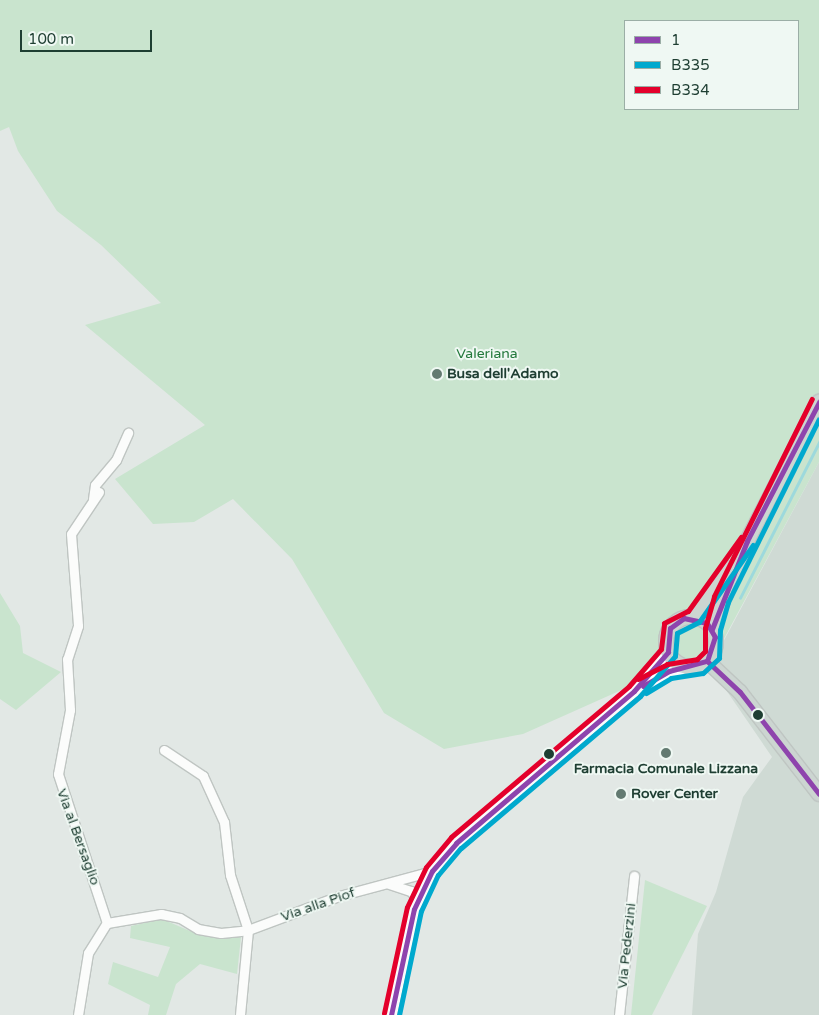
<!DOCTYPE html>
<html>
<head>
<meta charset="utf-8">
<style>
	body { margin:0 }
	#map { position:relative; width:819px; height:1015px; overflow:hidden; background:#e2e8e5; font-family:"Varela Round",sans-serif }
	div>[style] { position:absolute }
	.built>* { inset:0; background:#cfdad4 }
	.green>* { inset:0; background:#c9e4ce }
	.stream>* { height:2.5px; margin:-1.25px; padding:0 1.25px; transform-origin:1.25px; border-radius:1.25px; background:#9dd9dc }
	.roads { filter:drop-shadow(1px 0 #bfc5c2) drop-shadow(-1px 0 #bfc5c2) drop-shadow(0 1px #bfc5c2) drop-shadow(0 -1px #bfc5c2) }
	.street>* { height:9px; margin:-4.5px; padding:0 4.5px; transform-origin:4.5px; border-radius:4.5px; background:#fbfcfb }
	.secondary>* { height:12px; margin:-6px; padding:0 6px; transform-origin:6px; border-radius:6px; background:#fbfcfb }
	.primary>* { height:14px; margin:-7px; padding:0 7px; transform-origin:7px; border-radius:7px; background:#ccd5d1 }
	.primary>.ring { margin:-7px; padding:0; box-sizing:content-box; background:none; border:14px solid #ccd5d1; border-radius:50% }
	.bus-1>* { height:5px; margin:-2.5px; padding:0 2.5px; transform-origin:2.5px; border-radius:2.5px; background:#8e44ad }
	.bus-2>* { height:5px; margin:-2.5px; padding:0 2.5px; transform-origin:2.5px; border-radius:2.5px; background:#00a9ce }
	.bus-3>* { height:5px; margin:-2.5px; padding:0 2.5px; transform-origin:2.5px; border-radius:2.5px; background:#e4002b }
	.dots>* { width:14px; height:14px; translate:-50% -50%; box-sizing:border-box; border:2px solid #eff8f3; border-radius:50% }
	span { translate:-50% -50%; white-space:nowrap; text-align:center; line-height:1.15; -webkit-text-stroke:4px #eff8f3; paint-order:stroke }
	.park-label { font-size:14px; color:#23793c }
	.poi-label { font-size:14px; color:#1e3e32; font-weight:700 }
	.left { translate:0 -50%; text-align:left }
	.street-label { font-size:14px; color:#1e3e32 }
	.legend { position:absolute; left:624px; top:20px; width:175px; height:90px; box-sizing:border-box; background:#eff8f3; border:1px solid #9baea6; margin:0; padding:6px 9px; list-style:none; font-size:15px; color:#1e3e32 }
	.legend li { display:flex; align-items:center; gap:10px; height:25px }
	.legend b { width:25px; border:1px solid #9baea6 }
	.scale { position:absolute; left:20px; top:30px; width:132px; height:22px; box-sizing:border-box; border:2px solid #1e3e32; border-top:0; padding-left:6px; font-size:15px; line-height:18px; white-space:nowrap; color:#1e3e32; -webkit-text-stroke:4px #eff8f3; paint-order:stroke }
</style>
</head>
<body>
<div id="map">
	<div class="built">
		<div style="clip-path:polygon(819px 462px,819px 1015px,692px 1015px,698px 934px,716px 892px,743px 797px,772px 757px,702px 655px,721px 646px)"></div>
	</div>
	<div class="green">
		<div style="clip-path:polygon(evenodd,0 0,819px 0,819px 462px,720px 646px,523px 734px,444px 749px,384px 713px,292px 559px,233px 499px,194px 522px,153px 524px,115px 479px,205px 425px,85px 325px,161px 303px,101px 245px,57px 211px,18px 151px,9px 127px,0 131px,0 0,625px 21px,798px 21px,798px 109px,625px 109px,625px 21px)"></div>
		<div style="clip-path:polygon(0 593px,20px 626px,23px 653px,61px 672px,16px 710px,0 699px)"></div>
		<div style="clip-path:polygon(645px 880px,707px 906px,652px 1015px,631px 1015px)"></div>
		<div style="clip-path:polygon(162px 919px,190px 931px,241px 937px,237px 974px,200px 964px,176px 984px,166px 1015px,148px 1015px,150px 1005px,108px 984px,113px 962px,158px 977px,170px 947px,130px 938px,131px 926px)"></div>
	</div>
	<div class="stream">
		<div style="left:740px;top:598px;width:175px;rotate:-63.1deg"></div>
	</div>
	<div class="roads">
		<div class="street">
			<div style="left:99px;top:492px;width:50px;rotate:123.7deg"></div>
			<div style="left:71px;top:534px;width:92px;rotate:85.6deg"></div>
			<div style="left:78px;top:626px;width:35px;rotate:108deg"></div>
			<div style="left:67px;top:659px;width:51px;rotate:86.6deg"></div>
			<div style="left:70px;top:710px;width:65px;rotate:100.6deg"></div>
			<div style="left:58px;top:774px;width:157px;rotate:71.8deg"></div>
			<div style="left:93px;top:499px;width:14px;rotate:-82deg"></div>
			<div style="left:95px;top:485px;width:33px;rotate:-50deg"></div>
			<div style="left:116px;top:460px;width:30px;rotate:-66deg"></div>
			<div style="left:164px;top:750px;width:47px;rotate:33.7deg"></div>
			<div style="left:203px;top:776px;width:51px;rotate:65.5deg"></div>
			<div style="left:224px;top:822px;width:53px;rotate:83.5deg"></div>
			<div style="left:230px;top:875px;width:58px;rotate:71.9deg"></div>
			<div style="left:248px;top:930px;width:85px;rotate:95.4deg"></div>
			<div style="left:389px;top:884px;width:23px;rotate:18deg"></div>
			<div style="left:411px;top:891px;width:11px;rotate:56deg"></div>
			<div style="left:78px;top:1015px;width:63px;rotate:-80.8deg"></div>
			<div style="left:88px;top:953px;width:36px;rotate:-58deg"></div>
			<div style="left:107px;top:923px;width:55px;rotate:-9.5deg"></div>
			<div style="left:161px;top:914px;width:19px;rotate:12deg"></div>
			<div style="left:180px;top:918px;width:21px;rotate:31deg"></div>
			<div style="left:198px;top:929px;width:23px;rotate:10deg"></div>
			<div style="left:221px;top:933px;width:27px;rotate:-6deg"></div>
			<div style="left:248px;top:930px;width:97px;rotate:-20.5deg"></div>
			<div style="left:339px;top:896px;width:96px;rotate:-15deg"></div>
			<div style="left:619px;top:1015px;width:140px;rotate:-83.8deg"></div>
		</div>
		<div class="secondary">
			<div style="left:643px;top:686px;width:45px;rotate:-24.9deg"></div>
			<div style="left:391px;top:1015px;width:108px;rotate:-77.8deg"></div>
			<div style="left:414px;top:909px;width:42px;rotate:-64.7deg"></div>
			<div style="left:432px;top:871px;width:37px;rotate:-49deg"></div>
			<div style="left:456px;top:843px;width:234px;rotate:-40.5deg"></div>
			<div style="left:634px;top:691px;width:52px;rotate:-48.9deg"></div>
		</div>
		<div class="primary">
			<div style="left:693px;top:617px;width:60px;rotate:-54.5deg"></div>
			<div class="ring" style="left:666px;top:617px;width:36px;height:36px"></div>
			<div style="left:712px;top:629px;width:95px;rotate:-68.3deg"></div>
			<div style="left:747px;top:541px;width:157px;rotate:-62.6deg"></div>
			<div style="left:707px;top:661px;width:45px;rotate:43.2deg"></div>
			<div style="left:740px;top:692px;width:129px;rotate:52.2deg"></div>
		</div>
	</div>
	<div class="bus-1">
		<div style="left:712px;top:629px;width:95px;rotate:-68.3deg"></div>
		<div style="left:747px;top:541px;width:157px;rotate:-62.6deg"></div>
		<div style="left:707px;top:661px;width:45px;rotate:43.2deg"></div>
		<div style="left:740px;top:692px;width:129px;rotate:52.2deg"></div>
		<div style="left:643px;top:686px;width:30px;rotate:-30deg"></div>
		<div style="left:669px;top:671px;width:39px;rotate:-15deg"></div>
		<div style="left:707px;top:661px;width:25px;rotate:-72deg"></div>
		<div style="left:715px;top:637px;width:16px;rotate:-120deg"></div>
		<div style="left:707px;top:623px;width:24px;rotate:-168deg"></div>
		<div style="left:684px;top:618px;width:17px;rotate:144deg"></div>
		<div style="left:670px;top:628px;width:24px;rotate:95deg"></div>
		<div style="left:391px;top:1015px;width:108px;rotate:-77.8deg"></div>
		<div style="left:414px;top:909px;width:42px;rotate:-64.7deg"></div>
		<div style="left:432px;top:871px;width:37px;rotate:-49deg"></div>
		<div style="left:456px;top:843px;width:234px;rotate:-40.5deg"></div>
		<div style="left:634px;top:691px;width:52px;rotate:-48.9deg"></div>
	</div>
	<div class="bus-2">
		<div style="left:646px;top:693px;width:29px;rotate:-31deg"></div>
		<div style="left:671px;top:678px;width:32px;rotate:-9deg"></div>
		<div style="left:703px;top:673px;width:22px;rotate:-43deg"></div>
		<div style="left:719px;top:658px;width:28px;rotate:-88deg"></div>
		<div style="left:720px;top:630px;width:29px;rotate:-74deg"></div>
		<div style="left:728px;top:602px;width:204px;rotate:-63.6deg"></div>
		<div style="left:399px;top:1015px;width:106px;rotate:-78.1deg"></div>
		<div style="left:421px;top:911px;width:40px;rotate:-65deg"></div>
		<div style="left:438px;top:875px;width:35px;rotate:-50deg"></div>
		<div style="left:461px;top:848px;width:235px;rotate:-40.3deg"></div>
		<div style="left:640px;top:696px;width:53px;rotate:-48.8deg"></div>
		<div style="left:675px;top:656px;width:23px;rotate:-85deg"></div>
		<div style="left:677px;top:633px;width:25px;rotate:-27deg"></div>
		<div style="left:699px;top:622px;width:94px;rotate:-55deg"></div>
	</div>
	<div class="bus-3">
		<div style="left:638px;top:679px;width:33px;rotate:-27deg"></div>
		<div style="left:667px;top:664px;width:30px;rotate:-9deg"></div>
		<div style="left:697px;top:659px;width:11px;rotate:-45deg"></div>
		<div style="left:705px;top:651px;width:23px;rotate:-90deg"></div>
		<div style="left:705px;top:628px;width:33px;rotate:-74deg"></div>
		<div style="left:714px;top:596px;width:220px;rotate:-63.6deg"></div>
		<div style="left:384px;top:1013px;width:108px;rotate:-77.8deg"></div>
		<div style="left:407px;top:907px;width:44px;rotate:-64.6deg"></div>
		<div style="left:426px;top:867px;width:39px;rotate:-50deg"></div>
		<div style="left:451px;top:837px;width:233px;rotate:-40.3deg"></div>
		<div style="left:629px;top:686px;width:49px;rotate:-49.1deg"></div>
		<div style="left:661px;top:649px;width:26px;rotate:-83deg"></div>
		<div style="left:664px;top:623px;width:27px;rotate:-27deg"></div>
		<div style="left:688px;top:611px;width:91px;rotate:-54.4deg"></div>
	</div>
	<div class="dots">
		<div style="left:437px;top:374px;background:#637a71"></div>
		<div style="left:758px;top:715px;background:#1e3e32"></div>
		<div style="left:666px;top:753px;background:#637a71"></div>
		<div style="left:549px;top:754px;background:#1e3e32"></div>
		<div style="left:621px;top:794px;background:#637a71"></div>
	</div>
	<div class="park-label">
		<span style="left:487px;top:354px">Valeriana</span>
	</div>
	<div class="poi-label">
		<span class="left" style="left:447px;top:374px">Busa dell'Adamo</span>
		<span style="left:666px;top:769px">Farmacia Comunale Lizzana</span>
		<span class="left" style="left:631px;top:794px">Rover Center</span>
	</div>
	<div class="street-label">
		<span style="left:78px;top:837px;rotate:70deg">Via al Bersaglio</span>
		<span style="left:318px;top:905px;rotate:-19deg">Via alla Piof</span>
		<span style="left:627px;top:946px;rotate:-84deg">Via Pederzini</span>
	</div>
	<ul class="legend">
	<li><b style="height:6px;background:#8e44ad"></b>1</li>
	<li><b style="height:6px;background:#00a9ce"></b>B335</li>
	<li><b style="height:6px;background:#e4002b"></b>B334</li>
	</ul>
	<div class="scale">100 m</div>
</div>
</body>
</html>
